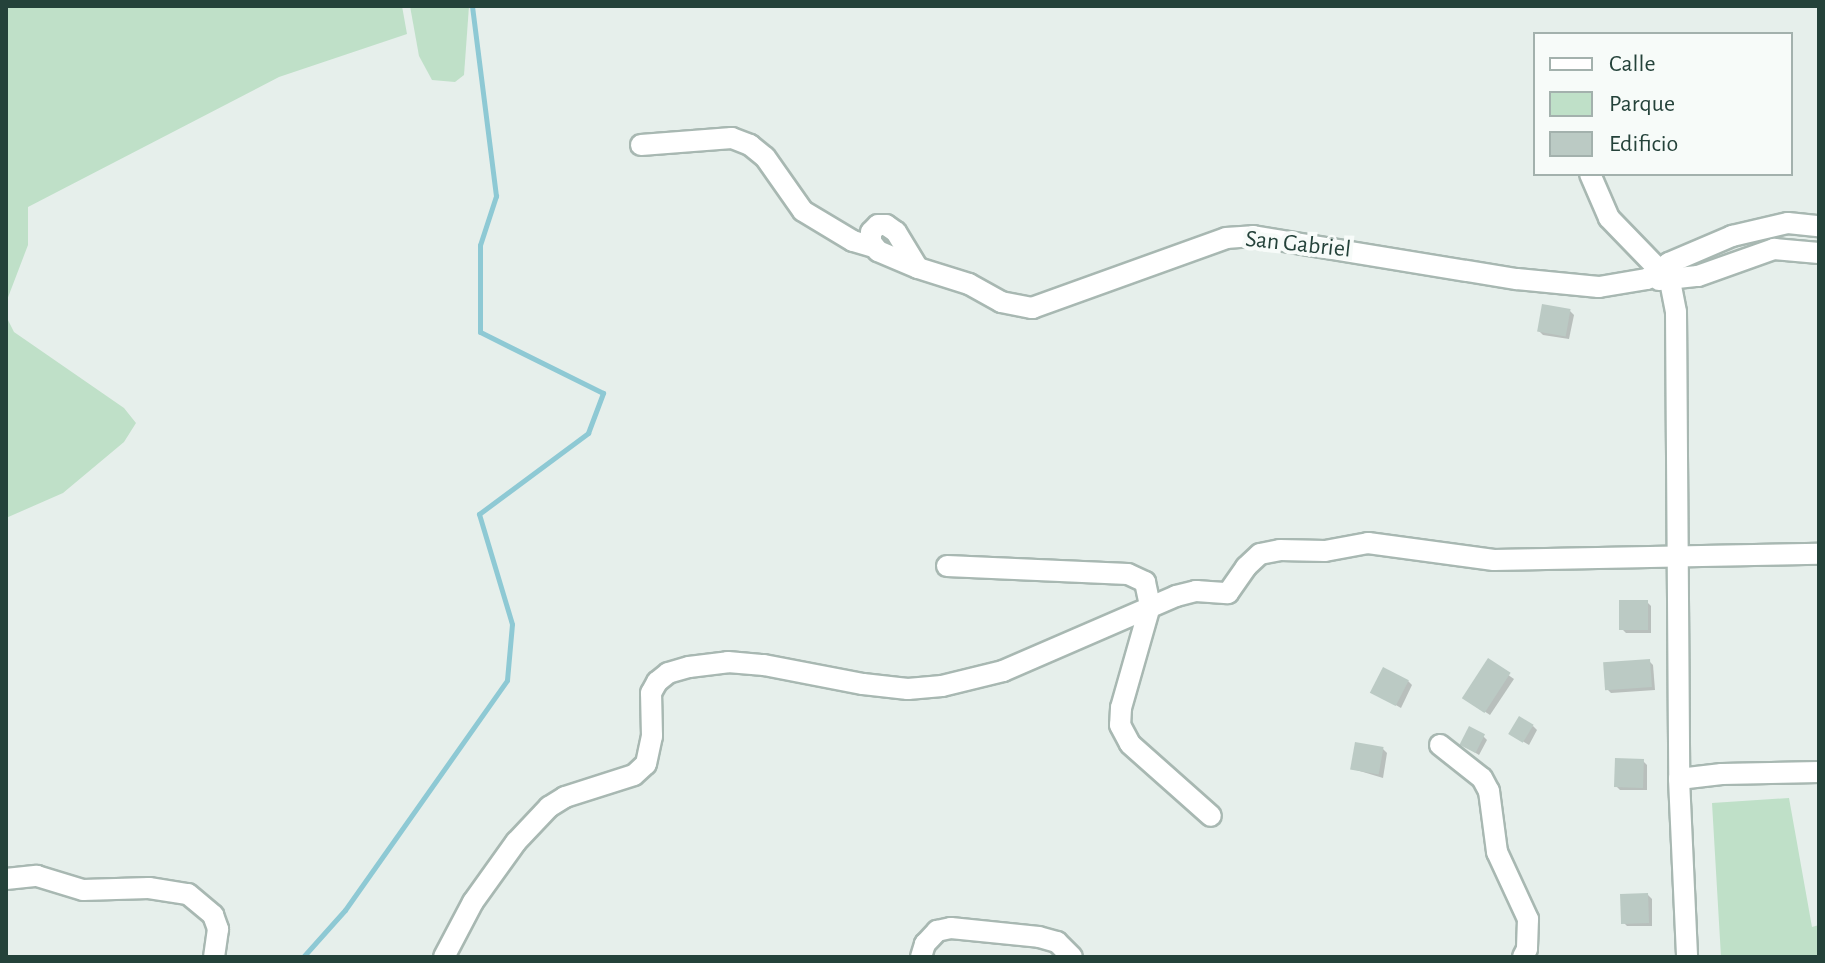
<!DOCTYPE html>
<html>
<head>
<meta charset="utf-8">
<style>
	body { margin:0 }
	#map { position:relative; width:1825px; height:963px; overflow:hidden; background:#e6efeb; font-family:"Alegreya Sans",sans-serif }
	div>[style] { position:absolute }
	.green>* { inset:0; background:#bfe0c8 }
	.shadow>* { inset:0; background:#0003 }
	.stream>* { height:5px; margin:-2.5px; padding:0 2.5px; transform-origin:2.5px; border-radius:2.5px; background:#8ec9d4 }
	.building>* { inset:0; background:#bbcac4; transform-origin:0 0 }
	.roads { filter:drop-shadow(2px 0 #a8b8b2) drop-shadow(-2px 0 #a8b8b2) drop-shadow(0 2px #a8b8b2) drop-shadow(0 -2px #a8b8b2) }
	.street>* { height:20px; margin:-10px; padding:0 10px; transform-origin:10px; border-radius:10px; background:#fff }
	span { translate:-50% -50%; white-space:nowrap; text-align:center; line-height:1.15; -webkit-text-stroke:8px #f7fbf9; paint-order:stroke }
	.street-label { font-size:24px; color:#24423a }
	.frame { position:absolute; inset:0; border:8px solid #24423a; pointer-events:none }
	.legend { position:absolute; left:1533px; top:32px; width:260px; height:144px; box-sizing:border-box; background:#f7fbf9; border:2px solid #a3b1ad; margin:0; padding:10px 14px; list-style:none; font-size:24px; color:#24423a }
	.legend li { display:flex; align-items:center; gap:16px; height:40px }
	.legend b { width:40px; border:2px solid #a3b1ad }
</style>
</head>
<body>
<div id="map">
	<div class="green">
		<div style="clip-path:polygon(6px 6px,402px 6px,407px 34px,279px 77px,28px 207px,28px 245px,7px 300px,7px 318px,14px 332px,124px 408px,136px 423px,124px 442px,63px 493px,6px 518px)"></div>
		<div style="clip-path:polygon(410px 6px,469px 6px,464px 75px,455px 82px,432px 80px,419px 56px)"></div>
		<div style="clip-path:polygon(1789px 798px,1812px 927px,1819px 925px,1819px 957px,1721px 957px,1712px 803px)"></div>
	</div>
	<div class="shadow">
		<div style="clip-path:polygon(1570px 311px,1574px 315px,1569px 339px,1543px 335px,1539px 331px)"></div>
		<div style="clip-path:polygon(1647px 602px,1651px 606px,1651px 633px,1626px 633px,1622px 629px)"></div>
		<div style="clip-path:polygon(1488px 661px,1514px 679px,1490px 715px,1469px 701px)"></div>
		<div style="clip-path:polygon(1649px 661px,1653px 665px,1655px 690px,1611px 693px,1607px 689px)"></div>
		<div style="clip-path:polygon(1408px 681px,1412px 685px,1401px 708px,1373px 692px)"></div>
		<div style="clip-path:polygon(1533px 726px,1537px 730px,1529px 745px,1511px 734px)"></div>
		<div style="clip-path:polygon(1483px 736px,1487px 740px,1479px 755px,1466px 747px)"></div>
		<div style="clip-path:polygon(1383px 749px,1387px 753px,1383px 778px,1353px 769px)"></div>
		<div style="clip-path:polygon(1643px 761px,1647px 765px,1647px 790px,1620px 790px,1616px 786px)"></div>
		<div style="clip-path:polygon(1648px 895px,1652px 899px,1652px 926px,1627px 926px,1623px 922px)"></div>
	</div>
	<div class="stream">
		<div style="left:303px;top:957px;width:63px;rotate:-48.2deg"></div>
		<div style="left:345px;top:910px;width:281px;rotate:-54.8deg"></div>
		<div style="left:507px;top:680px;width:56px;rotate:-84.9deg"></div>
		<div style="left:512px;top:624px;width:115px;rotate:-106.7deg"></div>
		<div style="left:479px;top:514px;width:136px;rotate:-36.6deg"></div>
		<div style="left:588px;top:433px;width:43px;rotate:-69.4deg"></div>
		<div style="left:603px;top:393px;width:137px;rotate:-153.6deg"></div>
		<div style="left:480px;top:332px;width:87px;rotate:-90deg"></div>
		<div style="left:480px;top:245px;width:52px;rotate:-71.9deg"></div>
		<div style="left:496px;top:196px;width:192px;rotate:-97.2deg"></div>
	</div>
	<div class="building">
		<div style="left:1542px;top:304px;width:29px;height:28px;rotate:10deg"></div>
		<div style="left:1648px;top:600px;width:30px;height:29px;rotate:90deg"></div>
		<div style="left:1488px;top:658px;width:27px;height:48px;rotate:33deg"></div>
		<div style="left:1650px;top:659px;width:28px;height:47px;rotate:86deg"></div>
		<div style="left:1383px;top:667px;width:29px;height:29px;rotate:27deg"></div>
		<div style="left:1519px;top:716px;width:17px;height:21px;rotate:31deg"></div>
		<div style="left:1469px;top:726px;width:18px;height:21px;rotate:27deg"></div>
		<div style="left:1355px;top:742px;width:29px;height:28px;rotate:10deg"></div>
		<div style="left:1615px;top:758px;width:29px;height:29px;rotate:2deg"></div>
		<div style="left:1648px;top:893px;width:30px;height:28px;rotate:88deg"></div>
	</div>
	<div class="roads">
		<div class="street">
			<div style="left:641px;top:145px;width:91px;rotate:-4.4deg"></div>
			<div style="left:732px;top:138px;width:19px;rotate:21deg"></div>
			<div style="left:750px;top:145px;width:19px;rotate:39deg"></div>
			<div style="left:765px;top:157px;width:66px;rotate:54.9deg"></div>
			<div style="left:803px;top:211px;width:58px;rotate:31deg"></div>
			<div style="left:853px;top:241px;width:22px;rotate:16deg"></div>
			<div style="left:1590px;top:174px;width:48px;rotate:66.6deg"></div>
			<div style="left:1609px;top:218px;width:88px;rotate:45.9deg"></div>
			<div style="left:1670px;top:281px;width:32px;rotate:79deg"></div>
			<div style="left:1676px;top:312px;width:467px;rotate:89.6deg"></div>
			<div style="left:1679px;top:779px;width:178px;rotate:87.4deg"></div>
			<div style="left:918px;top:268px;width:43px;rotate:-157deg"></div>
			<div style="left:878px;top:251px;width:11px;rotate:-128deg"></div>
			<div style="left:871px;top:242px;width:10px;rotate:-90deg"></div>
			<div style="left:871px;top:232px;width:10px;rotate:-45deg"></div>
			<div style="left:878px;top:225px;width:8px"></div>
			<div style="left:886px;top:225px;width:12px;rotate:35deg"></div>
			<div style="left:896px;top:232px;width:42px;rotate:58.6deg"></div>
			<div style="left:918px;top:268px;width:53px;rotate:17.4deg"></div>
			<div style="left:969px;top:284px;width:37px;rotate:29deg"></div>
			<div style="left:1001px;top:302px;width:32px;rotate:11deg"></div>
			<div style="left:1032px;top:308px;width:206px;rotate:-19.8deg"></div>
			<div style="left:1226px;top:238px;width:27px;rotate:-4deg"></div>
			<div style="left:1253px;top:236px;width:267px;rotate:9.3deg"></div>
			<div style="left:1517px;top:279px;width:82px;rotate:5.6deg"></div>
			<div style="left:1599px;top:287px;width:49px;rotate:-9.5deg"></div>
			<div style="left:1647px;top:279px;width:27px;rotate:-36deg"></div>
			<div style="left:1669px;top:263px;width:69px;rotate:-23.2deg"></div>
			<div style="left:1732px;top:236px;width:57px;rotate:-13.1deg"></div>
			<div style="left:1788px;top:223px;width:31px;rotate:6deg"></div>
			<div style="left:1659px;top:280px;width:39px;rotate:-6deg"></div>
			<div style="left:1698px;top:276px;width:81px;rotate:-19.6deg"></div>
			<div style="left:1774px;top:249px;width:45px;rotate:5.1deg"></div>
			<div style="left:947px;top:566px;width:181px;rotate:2.5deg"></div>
			<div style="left:1128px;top:574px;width:19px;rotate:25deg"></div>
			<div style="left:1145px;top:582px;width:25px;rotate:78deg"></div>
			<div style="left:1150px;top:606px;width:106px;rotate:105.9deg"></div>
			<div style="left:1121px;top:708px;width:17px;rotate:93deg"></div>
			<div style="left:1120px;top:725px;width:21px;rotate:62deg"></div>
			<div style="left:1130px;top:744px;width:108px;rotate:41.6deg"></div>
			<div style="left:1440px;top:745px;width:53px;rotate:38.2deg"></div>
			<div style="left:1482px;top:778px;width:15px;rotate:62deg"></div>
			<div style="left:1489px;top:791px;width:62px;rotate:82.5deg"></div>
			<div style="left:1497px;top:852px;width:74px;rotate:65.2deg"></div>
			<div style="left:1528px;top:919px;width:30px;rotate:92deg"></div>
			<div style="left:1527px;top:949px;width:9px;rotate:117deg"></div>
			<div style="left:1679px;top:779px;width:43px;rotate:-6.6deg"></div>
			<div style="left:1722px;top:774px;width:97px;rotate:-1.2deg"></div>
			<div style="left:6px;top:879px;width:31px;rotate:-6deg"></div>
			<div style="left:37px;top:876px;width:48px;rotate:16.9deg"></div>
			<div style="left:83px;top:890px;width:66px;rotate:-1.7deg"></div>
			<div style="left:149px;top:888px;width:39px;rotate:9deg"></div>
			<div style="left:188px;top:894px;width:33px;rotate:40deg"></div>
			<div style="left:213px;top:915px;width:15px;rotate:70deg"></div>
			<div style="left:218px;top:929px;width:28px;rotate:98deg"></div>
			<div style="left:444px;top:957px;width:62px;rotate:-62.2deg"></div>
			<div style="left:473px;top:902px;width:74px;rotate:-54.4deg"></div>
			<div style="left:516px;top:842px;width:48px;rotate:-46.7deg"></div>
			<div style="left:549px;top:807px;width:19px;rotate:-32deg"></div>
			<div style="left:565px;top:797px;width:72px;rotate:-17.7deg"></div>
			<div style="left:634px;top:775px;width:16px;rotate:-43deg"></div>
			<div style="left:646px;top:764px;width:29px;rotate:-78deg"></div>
			<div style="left:652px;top:736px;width:43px;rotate:-91.3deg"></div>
			<div style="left:651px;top:693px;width:13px;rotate:-61deg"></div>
			<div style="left:657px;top:682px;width:14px;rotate:-39deg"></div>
			<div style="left:668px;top:673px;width:22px;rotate:-16deg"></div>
			<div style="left:689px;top:667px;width:39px;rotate:-7deg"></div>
			<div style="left:728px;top:662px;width:36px;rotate:5deg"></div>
			<div style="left:764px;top:665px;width:101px;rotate:10.9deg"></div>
			<div style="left:863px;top:684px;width:45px;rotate:6.3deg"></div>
			<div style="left:908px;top:689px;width:34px;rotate:-5deg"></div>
			<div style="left:942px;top:686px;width:63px;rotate:-13.8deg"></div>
			<div style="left:1003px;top:671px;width:189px;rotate:-23.4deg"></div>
			<div style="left:1176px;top:596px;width:21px;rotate:-14deg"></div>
			<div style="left:1196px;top:591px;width:32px;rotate:4deg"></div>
			<div style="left:1228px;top:593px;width:32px;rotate:-55deg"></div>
			<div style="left:1246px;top:567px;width:19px;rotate:-43deg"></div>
			<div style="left:1260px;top:554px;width:20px;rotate:-11deg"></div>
			<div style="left:1280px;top:550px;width:45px;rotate:1.3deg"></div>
			<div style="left:1325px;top:551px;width:44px;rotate:-10.5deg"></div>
			<div style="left:1368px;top:543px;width:127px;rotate:7.7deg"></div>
			<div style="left:1494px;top:560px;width:325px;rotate:-1.1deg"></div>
			<div style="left:921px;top:957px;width:14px;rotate:-73deg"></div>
			<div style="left:925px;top:944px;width:18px;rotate:-47deg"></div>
			<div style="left:937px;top:931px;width:14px;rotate:-12deg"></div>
			<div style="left:951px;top:928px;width:88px;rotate:5.8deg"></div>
			<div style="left:1039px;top:937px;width:19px;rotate:16deg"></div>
			<div style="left:1057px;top:942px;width:21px;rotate:45deg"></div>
		</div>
	</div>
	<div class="street-label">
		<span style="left:1298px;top:245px;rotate:6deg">San Gabriel</span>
	</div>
	<div class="frame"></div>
	<ul class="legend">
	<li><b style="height:10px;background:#fff"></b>Calle</li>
	<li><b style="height:22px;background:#bfe0c8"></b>Parque</li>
	<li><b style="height:22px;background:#bbcac4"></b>Edificio</li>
	</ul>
</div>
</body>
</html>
